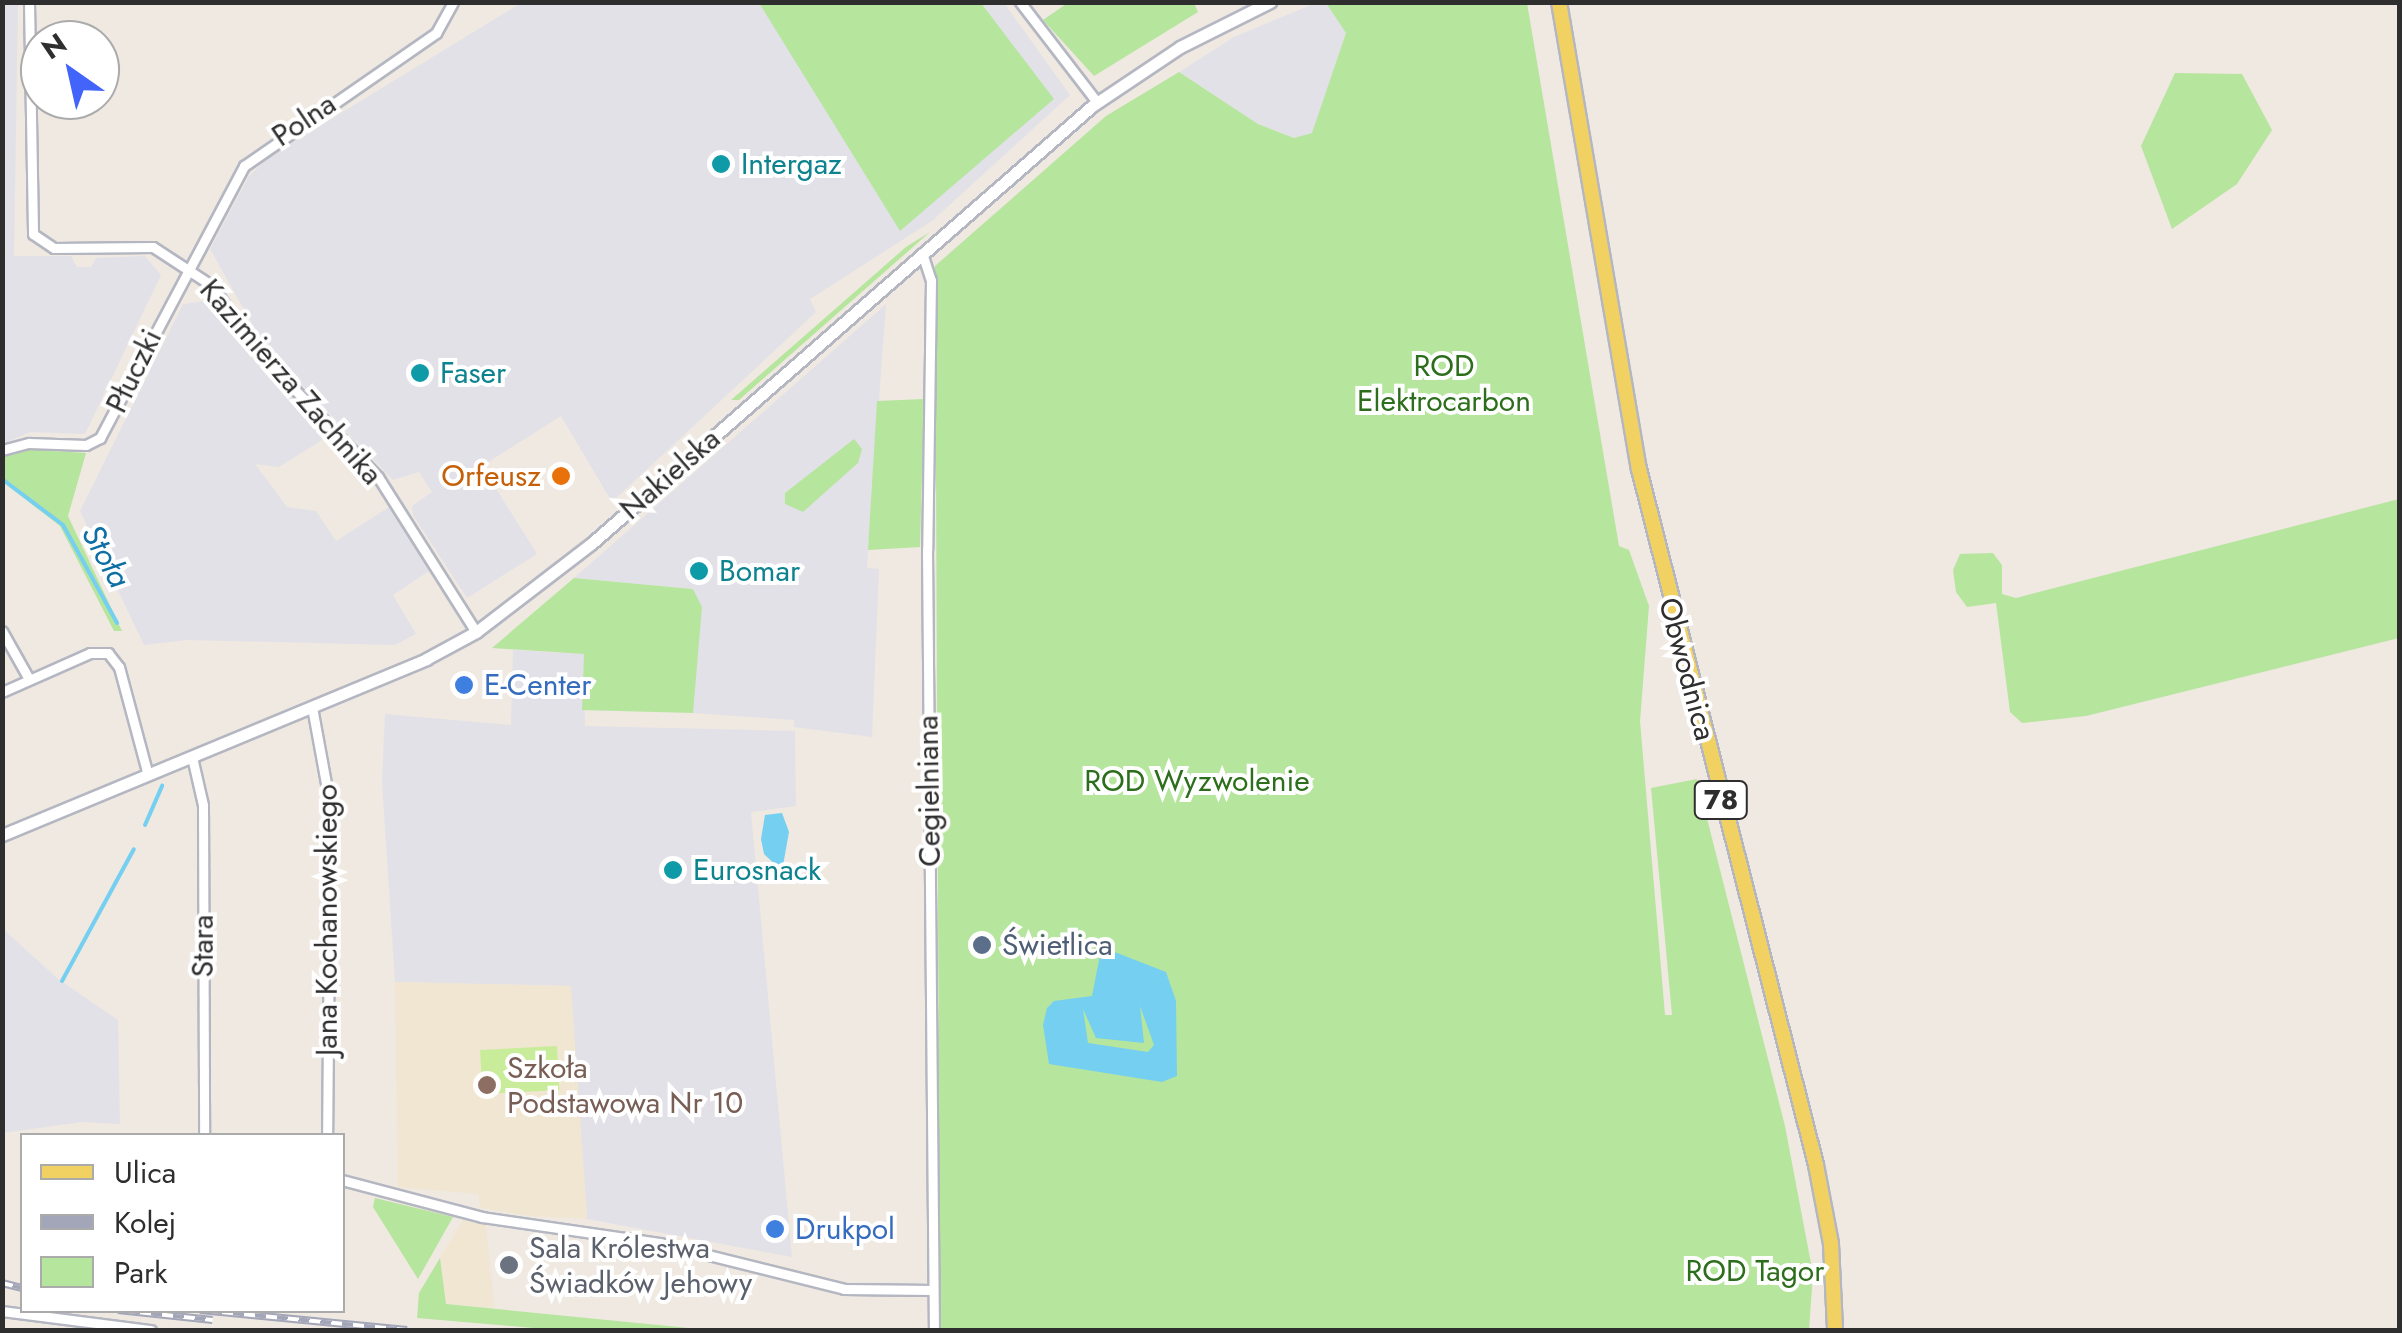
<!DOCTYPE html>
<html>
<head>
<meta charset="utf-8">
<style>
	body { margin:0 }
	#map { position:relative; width:2402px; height:1333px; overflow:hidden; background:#efe9e1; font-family:Jost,sans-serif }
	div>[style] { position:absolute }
	.industrial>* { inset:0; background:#e3e1e8 }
	.education>* { inset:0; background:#f0e6d1 }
	.green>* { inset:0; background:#b6e59e }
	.pitch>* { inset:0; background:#c9ec9a; transform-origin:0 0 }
	.water>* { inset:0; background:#75cff0 }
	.stream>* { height:4px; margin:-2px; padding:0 2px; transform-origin:2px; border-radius:2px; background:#75cff0 }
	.roads { filter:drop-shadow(2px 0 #b4b7c1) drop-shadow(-2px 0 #b4b7c1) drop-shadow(0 2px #b4b7c1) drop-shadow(0 -2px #b4b7c1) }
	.minor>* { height:9px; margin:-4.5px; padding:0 4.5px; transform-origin:4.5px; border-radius:4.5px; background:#fff }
	.tertiary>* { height:11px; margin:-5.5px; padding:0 5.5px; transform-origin:5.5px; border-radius:5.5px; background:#fff }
	.primary>* { height:14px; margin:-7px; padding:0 7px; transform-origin:7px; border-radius:7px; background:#f2d163 }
	.rail>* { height:8px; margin-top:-4px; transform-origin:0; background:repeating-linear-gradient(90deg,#fff 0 11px,#a3a6b8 0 22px); box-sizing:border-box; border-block:2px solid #a3a6b8 }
	.dots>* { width:28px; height:28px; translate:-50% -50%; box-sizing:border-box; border:5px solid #fff; border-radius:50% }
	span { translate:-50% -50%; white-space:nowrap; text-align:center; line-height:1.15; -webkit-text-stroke:8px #fff; paint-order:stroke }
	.shield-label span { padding:2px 8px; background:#fff; border:2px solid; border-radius:8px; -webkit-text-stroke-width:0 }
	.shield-label { font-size:28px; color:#2e2e2e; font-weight:700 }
	.street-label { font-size:30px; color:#2e2e2e }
	.culture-label { font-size:30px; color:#0d838f }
	.left { translate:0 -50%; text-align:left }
	.park-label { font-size:30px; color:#2c6e1b }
	.food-label { font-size:30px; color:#c56008 }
	.right { translate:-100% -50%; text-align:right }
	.shop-label { font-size:30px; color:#366cbe }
	.service-label { font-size:30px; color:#4e5e75 }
	.education-label { font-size:30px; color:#785e54 }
	.worship-label { font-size:30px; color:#5b616d }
	.water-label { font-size:32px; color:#0d6fa3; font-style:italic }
	.frame { position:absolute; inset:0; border:5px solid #2e2e2e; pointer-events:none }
	.legend { position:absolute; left:20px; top:1133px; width:325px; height:180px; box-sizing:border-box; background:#fff; border:2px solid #ababab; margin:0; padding:12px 18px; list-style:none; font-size:30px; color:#2e2e2e }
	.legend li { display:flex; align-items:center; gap:20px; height:50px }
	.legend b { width:50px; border:2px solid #ababab }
	.north { position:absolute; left:20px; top:20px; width:100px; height:100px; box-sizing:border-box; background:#fff; border:2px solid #ababab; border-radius:50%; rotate:326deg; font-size:28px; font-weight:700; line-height:40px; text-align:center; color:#2e2e2e }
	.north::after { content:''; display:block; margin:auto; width:35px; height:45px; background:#4264fb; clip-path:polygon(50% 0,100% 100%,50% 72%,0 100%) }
</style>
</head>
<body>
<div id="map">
	<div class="industrial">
		<div style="clip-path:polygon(18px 2px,14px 256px,71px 256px,77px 267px,91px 267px,96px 258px,145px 256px,161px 275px,85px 434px,30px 432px,3px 444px,2px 3px)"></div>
		<div style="clip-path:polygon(521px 3px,1004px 3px,1070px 95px,932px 221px,810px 299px,816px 312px,612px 502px,561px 416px,482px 466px,537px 554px,467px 598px,413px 515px,412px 506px,432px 492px,419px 472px,393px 480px,264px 345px,210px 249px,249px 176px,269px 157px)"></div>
		<div style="clip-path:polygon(1316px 3px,1326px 3px,1346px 33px,1313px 133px,1294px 138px,1258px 124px,1179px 72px,1234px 37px)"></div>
		<div style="clip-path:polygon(215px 300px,253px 359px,330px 435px,279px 467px,255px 464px,287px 507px,316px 511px,336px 541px,389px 507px,429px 571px,393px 595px,416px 634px,395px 645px,187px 640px,144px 645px,80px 511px,183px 304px)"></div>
		<div style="clip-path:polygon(886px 304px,868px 550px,867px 568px,879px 569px,872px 737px,794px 727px,794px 720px,693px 713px,694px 589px,574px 578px)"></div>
		<div style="clip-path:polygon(513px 650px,584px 654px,585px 726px,795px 731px,796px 806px,751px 812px,792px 1257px,587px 1219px,570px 986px,395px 982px,382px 782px,385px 714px,511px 725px)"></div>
		<div style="clip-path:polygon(2px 928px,58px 979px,118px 1020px,120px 1124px,82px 1122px,3px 1133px)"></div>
	</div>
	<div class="education">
		<div style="clip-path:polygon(395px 982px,571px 986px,587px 1219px,530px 1216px,481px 1208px,478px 1194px,398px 1187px)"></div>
		<div style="clip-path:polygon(463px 1220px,486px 1225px,494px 1308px,446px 1304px,440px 1258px)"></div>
	</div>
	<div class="green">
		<div style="clip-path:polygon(1069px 2px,1194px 3px,1198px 12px,1094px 76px,1043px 20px)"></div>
		<div style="clip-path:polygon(759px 3px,981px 3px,1054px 99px,900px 231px)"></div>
		<div style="clip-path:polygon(1326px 3px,1527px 3px,1619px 546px,1629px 550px,1649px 606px,1640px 721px,1665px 1015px,1672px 1015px,1651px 788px,1697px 779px,1785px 1126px,1813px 1274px,1809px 1330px,940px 1330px,935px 266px,1106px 116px,1179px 72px,1258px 124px,1294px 138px,1312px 133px,1346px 33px)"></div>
		<div style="clip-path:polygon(2175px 73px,2242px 74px,2272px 130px,2237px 184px,2172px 229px,2141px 146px)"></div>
		<div style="clip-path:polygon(930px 232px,739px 400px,731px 400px,906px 247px)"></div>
		<div style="clip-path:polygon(924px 399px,920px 547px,868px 550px,877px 401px)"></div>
		<div style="clip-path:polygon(854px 439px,862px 449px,858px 463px,803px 512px,785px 504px,785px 493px)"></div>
		<div style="clip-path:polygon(24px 449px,86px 453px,68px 516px,122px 631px,114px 631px,60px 526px,3px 482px,2px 458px)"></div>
		<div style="clip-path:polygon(2399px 499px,2399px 638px,2086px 716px,2022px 723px,2010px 712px,1996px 603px,1967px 607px,1956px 592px,1953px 570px,1960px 554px,1993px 553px,2002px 565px,2002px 594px,2016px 598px)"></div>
		<div style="clip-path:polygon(574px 578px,693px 589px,702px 607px,693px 713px,582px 710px,584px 654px,492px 648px)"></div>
		<div style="clip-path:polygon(375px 1198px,453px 1217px,418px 1279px,373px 1207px)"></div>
		<div style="clip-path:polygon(440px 1258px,446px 1304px,709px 1330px,557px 1330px,417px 1318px,419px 1293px)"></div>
	</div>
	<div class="pitch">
		<div style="left:557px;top:1046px;width:44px;height:77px;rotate:87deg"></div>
	</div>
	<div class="water">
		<div style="clip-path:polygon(782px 813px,789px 832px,782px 871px,764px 854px,761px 839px,765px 815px)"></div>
		<div style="clip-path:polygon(evenodd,1112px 951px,1166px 972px,1176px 1001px,1177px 1076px,1162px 1082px,1049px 1064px,1043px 1025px,1047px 1008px,1054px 1001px,1092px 996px,1100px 955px,1112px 951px,1140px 1006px,1154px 1045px,1148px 1052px,1088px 1043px,1083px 1009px,1096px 1038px,1144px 1043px,1140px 1006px)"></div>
	</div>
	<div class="stream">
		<div style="left:2px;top:479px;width:76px;rotate:37deg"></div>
		<div style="left:63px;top:525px;width:112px;rotate:61.1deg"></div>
		<div style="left:145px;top:825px;width:43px;rotate:-66.4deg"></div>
		<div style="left:62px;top:981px;width:150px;rotate:-61.4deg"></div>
	</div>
	<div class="roads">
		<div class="minor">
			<div style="left:29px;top:2px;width:232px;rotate:89deg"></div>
			<div style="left:33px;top:234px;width:25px;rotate:34deg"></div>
			<div style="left:54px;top:248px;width:99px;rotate:-0.6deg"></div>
			<div style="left:153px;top:247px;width:69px;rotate:33.2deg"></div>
			<div style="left:211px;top:285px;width:84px;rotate:54.2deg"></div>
			<div style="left:260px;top:353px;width:171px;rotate:46.4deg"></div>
			<div style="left:378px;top:477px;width:183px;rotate:57.7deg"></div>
			<div style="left:1020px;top:2px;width:126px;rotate:52.4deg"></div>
			<div style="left:922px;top:253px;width:28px;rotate:72deg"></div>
			<div style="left:931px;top:280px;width:270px;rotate:90.8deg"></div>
			<div style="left:927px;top:550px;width:780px;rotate:89.49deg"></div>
			<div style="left:2px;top:450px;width:28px;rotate:-15deg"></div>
			<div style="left:29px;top:443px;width:57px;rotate:2deg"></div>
			<div style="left:86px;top:445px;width:16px;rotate:-27deg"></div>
			<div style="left:100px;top:438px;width:308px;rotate:-62.1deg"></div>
			<div style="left:244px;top:166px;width:234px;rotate:-34.7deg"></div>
			<div style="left:436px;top:33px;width:35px;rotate:-61deg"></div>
			<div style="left:2px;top:631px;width:55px;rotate:60.6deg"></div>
			<div style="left:2px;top:692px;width:96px;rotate:-23.9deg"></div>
			<div style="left:90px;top:653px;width:18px"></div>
			<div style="left:108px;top:653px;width:18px;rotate:52deg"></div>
			<div style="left:119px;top:667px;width:112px;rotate:75deg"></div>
			<div style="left:312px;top:707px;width:100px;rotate:79.6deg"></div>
			<div style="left:330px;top:805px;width:331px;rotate:90.5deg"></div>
			<div style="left:192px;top:757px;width:49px;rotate:77.1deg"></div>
			<div style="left:203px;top:805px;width:331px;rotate:89.8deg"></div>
			<div style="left:342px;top:1180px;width:145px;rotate:14.8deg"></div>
			<div style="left:482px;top:1217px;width:180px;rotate:8.3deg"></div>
			<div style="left:660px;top:1243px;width:190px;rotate:14deg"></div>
			<div style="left:844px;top:1289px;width:89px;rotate:0.6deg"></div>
			<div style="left:2px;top:1311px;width:150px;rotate:7.3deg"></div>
		</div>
		<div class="tertiary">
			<div style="left:2px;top:835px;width:459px;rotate:-22.5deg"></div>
			<div style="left:426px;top:659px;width:57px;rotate:-28.4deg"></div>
			<div style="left:476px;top:632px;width:146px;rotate:-37.5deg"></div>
			<div style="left:592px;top:543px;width:664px;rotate:-41.15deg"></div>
			<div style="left:1092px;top:106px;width:106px;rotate:-33.8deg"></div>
			<div style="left:1180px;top:47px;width:101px;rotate:-26.6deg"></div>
		</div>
		<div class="primary">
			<div style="left:1559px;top:2px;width:474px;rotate:80.3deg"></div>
			<div style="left:1639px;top:469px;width:718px;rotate:75.73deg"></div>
			<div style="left:1816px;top:1165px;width:80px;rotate:79.2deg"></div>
			<div style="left:1831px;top:1244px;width:86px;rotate:87.3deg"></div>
		</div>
	</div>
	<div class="rail">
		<div style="left:2px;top:1283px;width:21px;rotate:14deg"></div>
		<div style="left:118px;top:1310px;width:95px;rotate:6.1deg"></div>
		<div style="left:200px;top:1310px;width:208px;rotate:5.5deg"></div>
	</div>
	<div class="dots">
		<div style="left:721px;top:164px;background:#0f9aa8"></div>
		<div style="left:420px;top:373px;background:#0f9aa8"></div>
		<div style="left:561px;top:476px;background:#e8710a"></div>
		<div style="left:699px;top:571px;background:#0f9aa8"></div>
		<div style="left:464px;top:685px;background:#3f7fe0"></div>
		<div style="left:673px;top:870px;background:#0f9aa8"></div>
		<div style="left:982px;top:945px;background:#5c6f8a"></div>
		<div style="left:487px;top:1085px;background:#8d6e63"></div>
		<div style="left:775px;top:1229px;background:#3f7fe0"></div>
		<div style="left:509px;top:1265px;background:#6b7280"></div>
	</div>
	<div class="shield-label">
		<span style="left:1721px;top:800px">78</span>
	</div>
	<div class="street-label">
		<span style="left:304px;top:120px;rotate:-34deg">Polna</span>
		<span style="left:134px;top:371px;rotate:-64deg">Płuczki</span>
		<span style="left:291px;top:382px;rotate:49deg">Kazimierza Zachnika</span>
		<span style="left:670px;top:474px;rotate:-41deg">Nakielska</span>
		<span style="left:1687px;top:669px;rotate:75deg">Obwodnica</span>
		<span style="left:929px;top:791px;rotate:-91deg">Cegielniana</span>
		<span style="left:327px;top:920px;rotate:-90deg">Jana Kochanowskiego</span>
		<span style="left:203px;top:946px;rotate:-90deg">Stara</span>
	</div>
	<div class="culture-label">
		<span class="left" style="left:741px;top:164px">Intergaz</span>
		<span class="left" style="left:440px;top:373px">Faser</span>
		<span class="left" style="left:719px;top:571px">Bomar</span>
		<span class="left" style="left:693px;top:870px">Eurosnack</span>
	</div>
	<div class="park-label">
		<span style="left:1444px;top:383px">ROD<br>Elektrocarbon</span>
		<span style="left:1197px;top:781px">ROD Wyzwolenie</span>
		<span style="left:1755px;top:1271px">ROD Tagor</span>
	</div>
	<div class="food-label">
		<span class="right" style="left:541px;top:476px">Orfeusz</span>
	</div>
	<div class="shop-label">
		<span class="left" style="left:484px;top:685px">E-Center</span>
		<span class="left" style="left:795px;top:1229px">Drukpol</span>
	</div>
	<div class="service-label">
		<span class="left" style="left:1002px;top:945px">Świetlica</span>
	</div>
	<div class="education-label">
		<span class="left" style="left:507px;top:1085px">Szkoła<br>Podstawowa Nr 10</span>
	</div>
	<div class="worship-label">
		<span class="left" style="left:529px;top:1265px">Sala Królestwa<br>Świadków Jehowy</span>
	</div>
	<div class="water-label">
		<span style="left:106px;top:556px;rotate:61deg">Stoła</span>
	</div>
	<div class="frame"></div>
	<ul class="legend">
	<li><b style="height:12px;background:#f2d163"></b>Ulica</li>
	<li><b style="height:12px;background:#a3a6b8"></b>Kolej</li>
	<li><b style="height:28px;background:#b6e59e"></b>Park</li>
	</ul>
	<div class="north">N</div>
</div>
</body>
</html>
